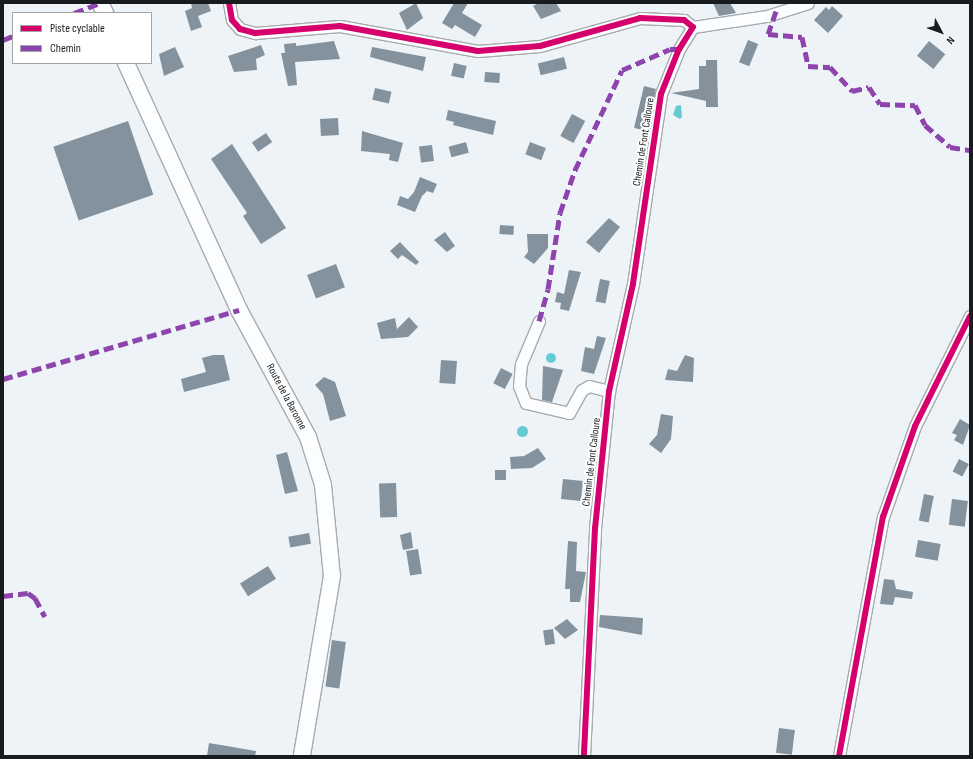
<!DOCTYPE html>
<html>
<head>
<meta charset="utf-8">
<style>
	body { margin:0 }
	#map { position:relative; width:973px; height:759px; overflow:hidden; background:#eef3f8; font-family:"Sofia Sans Condensed",sans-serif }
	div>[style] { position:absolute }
	.water>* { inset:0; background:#66cad5 }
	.round { border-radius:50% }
	.building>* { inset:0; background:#83929c; transform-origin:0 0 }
	.roads { filter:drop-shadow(1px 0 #a8abae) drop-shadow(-1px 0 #a8abae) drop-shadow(0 1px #a8abae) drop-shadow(0 -1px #a8abae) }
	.street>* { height:11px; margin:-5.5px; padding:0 5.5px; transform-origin:5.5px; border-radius:5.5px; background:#fcfdfe }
	.secondary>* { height:16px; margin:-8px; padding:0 8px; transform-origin:8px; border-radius:8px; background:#fcfdfe }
	.quiet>* { height:5px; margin-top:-2.5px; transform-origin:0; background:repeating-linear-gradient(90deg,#8e44ad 0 10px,transparent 0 15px) }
	.cycleway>* { height:6px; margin:-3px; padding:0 3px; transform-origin:3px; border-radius:3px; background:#d6006c }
	span { translate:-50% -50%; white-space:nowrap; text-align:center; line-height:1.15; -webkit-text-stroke:4px #fff; paint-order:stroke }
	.street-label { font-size:11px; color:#191c1f }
	.frame { position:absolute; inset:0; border:4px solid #191c1f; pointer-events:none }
	.legend { position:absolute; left:12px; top:12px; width:140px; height:52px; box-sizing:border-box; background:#fff; border:1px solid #a3a4a5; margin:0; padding:5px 7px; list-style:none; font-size:12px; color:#191c1f }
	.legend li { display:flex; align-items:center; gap:8px; height:20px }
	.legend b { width:20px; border:1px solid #a3a4a5 }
	.north { position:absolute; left:921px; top:12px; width:40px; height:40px; -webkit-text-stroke:3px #fff; paint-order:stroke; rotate:131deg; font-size:11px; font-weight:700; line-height:16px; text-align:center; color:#191c1f }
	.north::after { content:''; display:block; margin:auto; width:14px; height:18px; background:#191c1f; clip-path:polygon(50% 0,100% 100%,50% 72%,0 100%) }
</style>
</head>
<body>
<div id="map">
	<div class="water">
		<div style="clip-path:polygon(681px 105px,682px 117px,680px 119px,673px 115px,676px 106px)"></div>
		<div class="round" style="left:546px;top:353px;width:10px;height:10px"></div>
		<div class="round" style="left:516.5px;top:425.5px;width:11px;height:11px"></div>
	</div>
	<div class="building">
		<div style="clip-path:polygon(191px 3px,208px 3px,211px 11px,198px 16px,202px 27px,191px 31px,185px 11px,192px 8px)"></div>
		<div style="clip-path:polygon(416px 3px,423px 18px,407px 30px,399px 13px)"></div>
		<div style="clip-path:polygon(454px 3px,468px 3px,462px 13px,482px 25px,475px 37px,455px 25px,452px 29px,442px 23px)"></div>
		<div style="clip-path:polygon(539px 3px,556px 3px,561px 11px,541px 19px,533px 6px)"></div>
		<div style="clip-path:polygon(713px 3px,730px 3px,736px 13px,719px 16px)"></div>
		<div style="clip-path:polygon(832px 6px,843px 16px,828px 33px,814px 20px,826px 7px,829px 10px)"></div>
		<div style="left:748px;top:40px;width:11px;height:24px;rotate:22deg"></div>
		<div style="clip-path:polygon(334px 41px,340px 59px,295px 62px,297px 85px,288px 86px,281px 53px,285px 53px,284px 44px,296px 43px,296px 46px)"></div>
		<div style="left:929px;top:41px;width:21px;height:19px;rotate:39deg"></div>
		<div style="clip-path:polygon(261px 45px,265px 55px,256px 59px,257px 70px,234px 72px,228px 56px)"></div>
		<div style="clip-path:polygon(175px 47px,184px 67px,164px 76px,159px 54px)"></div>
		<div style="clip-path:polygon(372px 47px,426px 57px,423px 71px,370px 57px)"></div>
		<div style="left:564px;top:57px;width:12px;height:27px;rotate:76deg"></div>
		<div style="clip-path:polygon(706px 60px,717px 60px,718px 107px,706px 107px,706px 101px,671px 93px,699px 89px,699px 66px,706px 66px)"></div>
		<div style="left:454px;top:63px;width:13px;height:13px;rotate:13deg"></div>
		<div style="left:485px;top:72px;width:15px;height:10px;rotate:4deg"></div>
		<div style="clip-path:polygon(644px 86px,656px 89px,648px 131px,634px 128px)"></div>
		<div style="left:375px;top:88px;width:17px;height:12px;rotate:13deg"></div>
		<div style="clip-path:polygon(448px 110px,496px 121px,493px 135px,453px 125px,454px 122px,446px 120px)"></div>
		<div style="left:572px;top:114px;width:15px;height:25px;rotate:28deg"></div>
		<div style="left:338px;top:118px;width:17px;height:18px;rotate:87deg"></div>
		<div style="left:128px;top:121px;width:78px;height:79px;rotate:71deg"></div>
		<div style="clip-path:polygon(362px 131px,403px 143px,398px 162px,389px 160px,390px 154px,361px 151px)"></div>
		<div style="left:266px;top:133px;width:11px;height:17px;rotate:56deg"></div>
		<div style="left:466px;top:142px;width:11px;height:18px;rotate:75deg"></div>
		<div style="left:530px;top:142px;width:17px;height:13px;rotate:21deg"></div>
		<div style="clip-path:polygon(232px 144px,286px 228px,261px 244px,243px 216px,247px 213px,211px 159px)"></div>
		<div style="left:432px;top:145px;width:16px;height:13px;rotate:83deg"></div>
		<div style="clip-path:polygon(420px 177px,437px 184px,433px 193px,427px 191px,422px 196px,415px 212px,397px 205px,400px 196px,408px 199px,414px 192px)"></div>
		<div style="clip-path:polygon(609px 218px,620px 227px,599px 253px,586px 242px)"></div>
		<div style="left:500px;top:225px;width:14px;height:9px;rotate:4deg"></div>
		<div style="clip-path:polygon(445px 232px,455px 246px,447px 252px,434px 240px)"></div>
		<div style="clip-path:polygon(527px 234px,548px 234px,548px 248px,534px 264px,524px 257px,528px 252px)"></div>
		<div style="clip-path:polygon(400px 242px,419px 262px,416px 265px,402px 255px,398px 259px,390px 251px)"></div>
		<div style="left:336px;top:264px;width:25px;height:31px;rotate:69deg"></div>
		<div style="clip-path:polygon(569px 270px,581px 272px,569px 311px,560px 309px,561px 303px,555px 302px,557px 292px,564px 294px)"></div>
		<div style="left:600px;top:279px;width:10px;height:23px;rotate:11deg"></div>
		<div style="clip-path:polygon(409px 317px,418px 327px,408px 337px,381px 339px,377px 323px,395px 318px,397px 329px)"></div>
		<div style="clip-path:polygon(597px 336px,606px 338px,594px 374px,581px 371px,585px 347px,594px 349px)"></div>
		<div style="clip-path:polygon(213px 355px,224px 355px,230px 380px,184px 392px,181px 379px,206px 372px,202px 358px)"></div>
		<div style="clip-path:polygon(685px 355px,694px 358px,693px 382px,665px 380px,668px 369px,677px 371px)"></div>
		<div style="left:441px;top:360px;width:16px;height:23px;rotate:4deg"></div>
		<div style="clip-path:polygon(543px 366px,563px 370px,552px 402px,542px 400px)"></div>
		<div style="left:501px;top:368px;width:13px;height:17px;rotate:27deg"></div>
		<div style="clip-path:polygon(324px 377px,335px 382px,346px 416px,330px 421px,323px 394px,315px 385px)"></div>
		<div style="clip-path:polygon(661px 414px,673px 416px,671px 439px,661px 453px,649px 444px,657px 435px)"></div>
		<div style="clip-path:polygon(960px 419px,970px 425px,963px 445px,954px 440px,957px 435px,952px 433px)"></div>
		<div style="clip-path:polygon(538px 448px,546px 459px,532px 468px,511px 469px,510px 457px,524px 456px)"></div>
		<div style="clip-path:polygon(287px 452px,298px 491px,285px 494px,276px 455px)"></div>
		<div style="left:959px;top:459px;width:11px;height:14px;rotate:27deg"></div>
		<div style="left:495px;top:470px;width:11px;height:10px"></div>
		<div style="left:563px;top:479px;width:20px;height:20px;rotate:6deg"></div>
		<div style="left:396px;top:483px;width:34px;height:17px;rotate:88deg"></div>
		<div style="left:924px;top:494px;width:10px;height:27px;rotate:11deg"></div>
		<div style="left:952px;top:499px;width:16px;height:26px;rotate:7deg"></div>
		<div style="clip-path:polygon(411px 532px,413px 548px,403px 550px,400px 535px)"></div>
		<div style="left:309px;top:533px;width:11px;height:21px;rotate:80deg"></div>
		<div style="left:918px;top:540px;width:23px;height:17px;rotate:10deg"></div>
		<div style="clip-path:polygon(568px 541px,577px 542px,576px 571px,586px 572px,580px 602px,570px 602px,570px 589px,565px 589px)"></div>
		<div style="left:418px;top:549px;width:25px;height:12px;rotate:81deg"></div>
		<div style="left:268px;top:566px;width:15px;height:33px;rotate:58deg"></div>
		<div style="clip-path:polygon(884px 579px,894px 580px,896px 589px,913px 592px,912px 599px,895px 597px,893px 605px,880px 604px)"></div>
		<div style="clip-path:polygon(600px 615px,643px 618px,642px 635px,599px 627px)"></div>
		<div style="clip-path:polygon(567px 619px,578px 630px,565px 639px,554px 628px)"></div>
		<div style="left:553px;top:629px;width:15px;height:10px;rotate:82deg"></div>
		<div style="left:332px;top:640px;width:14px;height:47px;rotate:8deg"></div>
		<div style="left:779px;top:728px;width:16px;height:25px;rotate:7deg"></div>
		<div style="clip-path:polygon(209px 743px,256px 751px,255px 756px,207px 756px)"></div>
	</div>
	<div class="roads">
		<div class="street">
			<div style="left:229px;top:3px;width:17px;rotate:80deg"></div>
			<div style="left:232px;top:20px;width:12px;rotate:48deg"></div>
			<div style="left:240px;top:29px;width:16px;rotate:15deg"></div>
			<div style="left:255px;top:33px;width:85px;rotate:-4.7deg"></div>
			<div style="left:340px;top:26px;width:140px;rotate:10.3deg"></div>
			<div style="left:478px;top:51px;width:62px;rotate:-4.6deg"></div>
			<div style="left:540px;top:46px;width:104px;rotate:-15.6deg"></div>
			<div style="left:640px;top:18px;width:44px;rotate:2.6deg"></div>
			<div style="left:684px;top:20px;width:11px;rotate:38deg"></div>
			<div style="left:693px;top:27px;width:75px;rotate:-8.5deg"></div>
			<div style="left:767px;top:16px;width:43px;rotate:-17.6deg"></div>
			<div style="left:539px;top:321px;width:47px;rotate:112.7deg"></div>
			<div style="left:521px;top:364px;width:22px;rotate:95deg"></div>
			<div style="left:519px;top:386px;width:18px;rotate:68deg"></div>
			<div style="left:526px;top:403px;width:44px;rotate:13.1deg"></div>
			<div style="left:569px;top:413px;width:26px;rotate:-61deg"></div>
			<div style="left:582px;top:390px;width:8px;rotate:-30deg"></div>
			<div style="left:589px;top:386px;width:21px;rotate:14deg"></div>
			<div style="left:584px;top:756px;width:228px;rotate:-87.2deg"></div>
			<div style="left:595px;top:528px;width:138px;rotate:-84.2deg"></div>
			<div style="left:609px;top:391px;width:110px;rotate:-77.4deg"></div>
			<div style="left:633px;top:284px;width:192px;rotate:-81.6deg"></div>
			<div style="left:661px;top:94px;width:48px;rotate:-68.2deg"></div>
			<div style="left:679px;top:49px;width:26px;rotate:-58deg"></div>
			<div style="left:839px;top:756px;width:243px;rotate:-79.6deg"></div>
			<div style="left:883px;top:517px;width:96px;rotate:-70.6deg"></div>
			<div style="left:915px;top:426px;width:123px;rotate:-63.4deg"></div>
		</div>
		<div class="secondary">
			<div style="left:100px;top:3px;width:11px;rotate:63deg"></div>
			<div style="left:126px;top:63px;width:272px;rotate:65.4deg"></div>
			<div style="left:239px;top:310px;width:145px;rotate:61.5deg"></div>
			<div style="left:308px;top:437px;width:50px;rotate:72.6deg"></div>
			<div style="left:323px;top:485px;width:91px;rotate:84.4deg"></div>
			<div style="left:332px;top:576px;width:182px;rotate:99.5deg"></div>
		</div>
	</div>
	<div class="quiet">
		<div style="left:776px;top:11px;width:24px;rotate:109deg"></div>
		<div style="left:768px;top:34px;width:34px;rotate:5deg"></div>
		<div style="left:802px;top:37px;width:30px;rotate:78deg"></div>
		<div style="left:808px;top:66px;width:22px;rotate:3deg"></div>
		<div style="left:830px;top:67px;width:33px;rotate:47deg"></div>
		<div style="left:852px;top:91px;width:17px;rotate:-13deg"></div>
		<div style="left:869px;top:87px;width:20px;rotate:57deg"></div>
		<div style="left:880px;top:104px;width:35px;rotate:2deg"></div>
		<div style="left:915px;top:105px;width:22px;rotate:63deg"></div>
		<div style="left:925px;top:125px;width:33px;rotate:41deg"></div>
		<div style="left:950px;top:147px;width:20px;rotate:9deg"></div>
		<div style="left:74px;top:13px;width:28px;rotate:-21deg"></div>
		<div style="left:3px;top:40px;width:11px;rotate:-22deg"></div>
		<div style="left:539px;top:321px;width:33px;rotate:-74deg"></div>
		<div style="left:548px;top:289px;width:77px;rotate:-81deg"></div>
		<div style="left:560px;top:213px;width:46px;rotate:-70.8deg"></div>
		<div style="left:575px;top:170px;width:110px;rotate:-64.8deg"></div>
		<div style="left:622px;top:70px;width:52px;rotate:-23.6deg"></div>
		<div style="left:670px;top:49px;width:9px"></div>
		<div style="left:3px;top:379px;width:246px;rotate:-16.3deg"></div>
		<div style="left:3px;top:596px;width:25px;rotate:-7deg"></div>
		<div style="left:28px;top:593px;width:9px;rotate:36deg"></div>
		<div style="left:35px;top:598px;width:21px;rotate:62deg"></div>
	</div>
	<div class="cycleway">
		<div style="left:229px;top:3px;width:17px;rotate:80deg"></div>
		<div style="left:232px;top:20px;width:12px;rotate:48deg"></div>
		<div style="left:240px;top:29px;width:16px;rotate:15deg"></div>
		<div style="left:255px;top:33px;width:85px;rotate:-4.7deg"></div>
		<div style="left:340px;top:26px;width:140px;rotate:10.3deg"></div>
		<div style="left:478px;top:51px;width:62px;rotate:-4.6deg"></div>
		<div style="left:540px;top:46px;width:104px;rotate:-15.6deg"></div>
		<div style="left:640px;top:18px;width:44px;rotate:2.6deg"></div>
		<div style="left:684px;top:20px;width:11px;rotate:38deg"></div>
		<div style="left:693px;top:27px;width:26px;rotate:122deg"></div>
		<div style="left:679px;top:49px;width:48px;rotate:111.8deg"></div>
		<div style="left:661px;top:94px;width:192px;rotate:98.4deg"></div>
		<div style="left:633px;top:284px;width:110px;rotate:102.6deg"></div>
		<div style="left:609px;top:391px;width:138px;rotate:95.8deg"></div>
		<div style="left:595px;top:528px;width:228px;rotate:92.8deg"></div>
		<div style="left:839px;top:756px;width:243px;rotate:-79.6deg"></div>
		<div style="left:883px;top:517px;width:96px;rotate:-70.6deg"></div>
		<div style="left:915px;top:426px;width:123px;rotate:-63.4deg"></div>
	</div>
	<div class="street-label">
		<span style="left:644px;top:142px;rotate:-81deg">Chemin de Font Calloure</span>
		<span style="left:286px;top:397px;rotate:62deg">Route de la Baronne</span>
		<span style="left:592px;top:462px;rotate:-83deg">Chemin de Font Calloure</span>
	</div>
	<div class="frame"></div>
	<ul class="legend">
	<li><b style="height:5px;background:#d6006c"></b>Piste cyclable</li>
	<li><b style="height:5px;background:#8e44ad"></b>Chemin</li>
	</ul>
	<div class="north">N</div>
</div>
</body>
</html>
